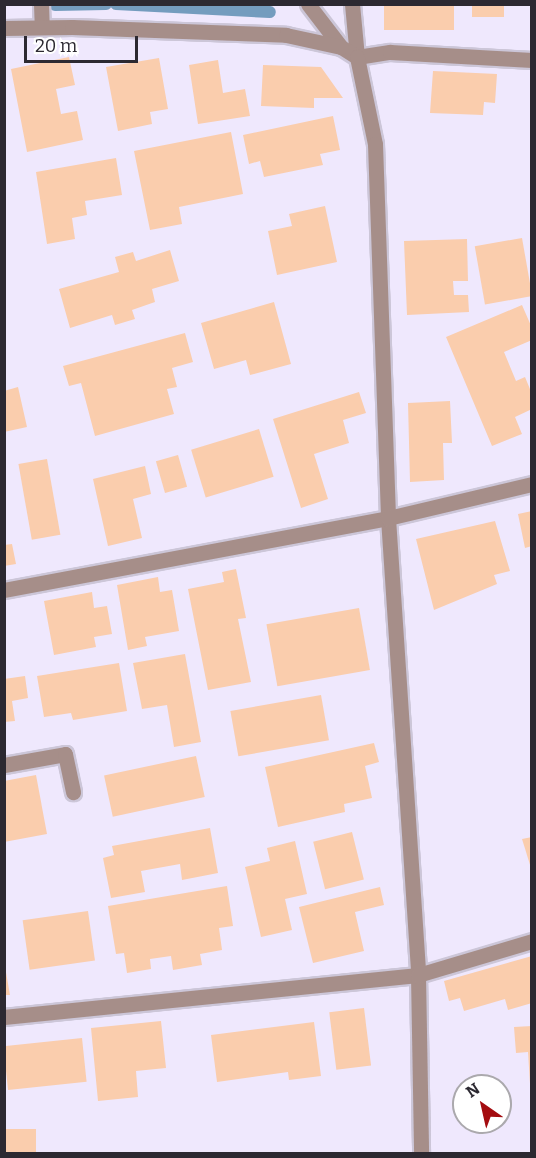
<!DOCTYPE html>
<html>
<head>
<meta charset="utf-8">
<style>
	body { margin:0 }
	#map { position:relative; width:536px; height:1158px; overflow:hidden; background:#efe8fd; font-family:Bitter,serif }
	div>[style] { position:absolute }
	.stream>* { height:12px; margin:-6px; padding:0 6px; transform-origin:6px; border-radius:6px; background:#749cbe }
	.building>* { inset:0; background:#facdad; transform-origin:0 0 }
	.roads { filter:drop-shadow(2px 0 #ccc6d8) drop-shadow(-2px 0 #ccc6d8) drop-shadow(0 2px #ccc6d8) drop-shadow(0 -2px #ccc6d8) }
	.service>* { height:15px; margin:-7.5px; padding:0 7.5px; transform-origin:7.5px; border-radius:7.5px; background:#a68e89 }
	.minor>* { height:15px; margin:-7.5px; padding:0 7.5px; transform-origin:7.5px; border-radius:7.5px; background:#a68e89 }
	span { translate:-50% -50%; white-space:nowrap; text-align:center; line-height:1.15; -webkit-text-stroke:5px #fff; paint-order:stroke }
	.frame { position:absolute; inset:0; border:6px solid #2c2931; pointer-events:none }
	.north { position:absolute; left:452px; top:1074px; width:60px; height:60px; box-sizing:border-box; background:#fff; border:2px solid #aba9ad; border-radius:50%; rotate:326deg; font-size:16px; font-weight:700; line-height:24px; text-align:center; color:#2c2931 }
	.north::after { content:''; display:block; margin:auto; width:21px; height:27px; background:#a40c10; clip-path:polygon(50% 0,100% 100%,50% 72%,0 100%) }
	.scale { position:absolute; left:24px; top:36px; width:114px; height:27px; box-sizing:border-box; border:3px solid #2c2931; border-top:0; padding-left:8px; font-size:18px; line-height:21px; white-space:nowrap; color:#2c2931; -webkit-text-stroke:4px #fff; paint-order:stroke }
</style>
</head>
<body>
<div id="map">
	<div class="stream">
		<div style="left:116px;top:4px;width:154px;rotate:3deg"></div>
		<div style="left:55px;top:5px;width:51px;rotate:-1.1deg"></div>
	</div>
	<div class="building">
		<div style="left:384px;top:4px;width:70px;height:26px"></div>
		<div style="left:472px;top:4px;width:32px;height:13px"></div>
		<div style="clip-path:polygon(69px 57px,75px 85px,56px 89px,61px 114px,77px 111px,83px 140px,27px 152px,11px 69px)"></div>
		<div style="clip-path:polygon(159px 58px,168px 109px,150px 112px,152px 124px,118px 131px,106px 67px)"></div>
		<div style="clip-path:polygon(218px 60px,223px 93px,245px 89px,250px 116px,198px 124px,189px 65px)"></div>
		<div style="clip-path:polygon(263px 65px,321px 67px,343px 98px,314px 98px,314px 108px,261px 106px)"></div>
		<div style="clip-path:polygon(433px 71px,497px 74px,495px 103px,484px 102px,483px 115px,430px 113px)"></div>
		<div style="clip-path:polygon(333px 116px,340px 150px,320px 154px,323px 165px,264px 177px,260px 161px,249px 164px,243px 135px)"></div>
		<div style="clip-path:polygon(231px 132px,243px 194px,179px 207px,182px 224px,150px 230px,134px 151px)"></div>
		<div style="clip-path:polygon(116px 158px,122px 195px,85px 201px,87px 215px,72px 218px,75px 239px,47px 244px,36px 172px)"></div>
		<div style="clip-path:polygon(325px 206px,337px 262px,277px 275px,268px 231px,292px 226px,289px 214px)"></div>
		<div style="left:522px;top:238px;width:59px;height:48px;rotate:80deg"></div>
		<div style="clip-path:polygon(467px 239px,468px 281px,453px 281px,454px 295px,468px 295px,469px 312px,407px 315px,404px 241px)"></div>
		<div style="clip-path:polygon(170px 250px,179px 281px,152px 289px,155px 302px,132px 310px,135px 319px,115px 325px,112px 315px,70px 328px,59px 289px,119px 272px,115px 257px,133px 252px,136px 261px)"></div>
		<div style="clip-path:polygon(274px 302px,291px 364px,250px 375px,246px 360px,214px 369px,201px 323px)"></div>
		<div style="clip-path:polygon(522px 305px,532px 328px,532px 340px,504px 352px,516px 381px,525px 377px,532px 394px,532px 409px,515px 417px,522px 434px,492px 446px,446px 337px)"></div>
		<div style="clip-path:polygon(185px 333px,193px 362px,172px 368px,177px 387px,167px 389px,174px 414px,95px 436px,81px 383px,69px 386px,63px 366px)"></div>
		<div style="clip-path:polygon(18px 387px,27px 427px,4px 432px,4px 391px)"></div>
		<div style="clip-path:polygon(359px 392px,366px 413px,343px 420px,349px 443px,314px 454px,328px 499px,301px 508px,273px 419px)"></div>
		<div style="clip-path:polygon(450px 401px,452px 443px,443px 443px,444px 480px,410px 482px,408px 403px)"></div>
		<div style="left:259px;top:429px;width:50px;height:71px;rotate:73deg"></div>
		<div style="left:178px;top:455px;width:33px;height:23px;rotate:74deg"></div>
		<div style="left:47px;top:459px;width:77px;height:29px;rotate:80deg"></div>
		<div style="clip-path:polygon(145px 466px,151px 494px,133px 499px,142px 538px,108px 546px,93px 479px)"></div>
		<div style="clip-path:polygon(532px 511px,532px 546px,525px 548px,518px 514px)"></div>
		<div style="clip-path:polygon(495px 521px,510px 571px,494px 575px,497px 584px,434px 610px,416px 539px)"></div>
		<div style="clip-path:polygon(12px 544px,16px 564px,4px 566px,4px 545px)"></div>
		<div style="clip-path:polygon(236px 569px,246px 618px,238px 619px,251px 682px,208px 690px,188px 589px,224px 582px,222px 572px)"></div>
		<div style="clip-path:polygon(158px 577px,160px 592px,172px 590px,179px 631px,145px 637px,147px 646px,128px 650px,117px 585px)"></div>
		<div style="clip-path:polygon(92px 592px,94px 608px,107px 606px,112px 634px,94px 637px,96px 647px,54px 655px,44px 601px)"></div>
		<div style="left:359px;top:608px;width:63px;height:94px;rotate:80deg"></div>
		<div style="clip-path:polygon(185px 654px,201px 742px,174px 747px,167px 705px,142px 709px,133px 663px)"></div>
		<div style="clip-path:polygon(119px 663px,127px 711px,73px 720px,71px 713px,44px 717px,37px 676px)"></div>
		<div style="clip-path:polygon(25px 676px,28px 698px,12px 701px,15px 721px,4px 722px,4px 679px)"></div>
		<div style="left:321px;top:695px;width:46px;height:92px;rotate:80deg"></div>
		<div style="clip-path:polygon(374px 743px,379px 762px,365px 766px,372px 798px,344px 804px,345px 812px,278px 827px,265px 767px)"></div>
		<div style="left:196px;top:756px;width:42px;height:94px;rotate:78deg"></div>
		<div style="clip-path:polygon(36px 775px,47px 834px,4px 842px,4px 781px)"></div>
		<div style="clip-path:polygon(210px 828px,218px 873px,182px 880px,180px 864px,141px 871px,145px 892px,111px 898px,103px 858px,114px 855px,112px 846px)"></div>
		<div style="left:352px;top:832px;width:49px;height:40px;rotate:76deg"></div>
		<div style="clip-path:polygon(532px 837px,532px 868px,531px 868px,522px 839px)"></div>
		<div style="clip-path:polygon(295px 841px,307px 894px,285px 899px,292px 930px,261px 937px,245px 867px,270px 861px,267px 848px)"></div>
		<div style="clip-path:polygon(227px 886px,233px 926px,219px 928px,222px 950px,200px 954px,202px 965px,173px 970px,171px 956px,150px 959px,151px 969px,127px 973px,124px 953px,116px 954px,108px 906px)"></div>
		<div style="clip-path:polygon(380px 887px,384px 905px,355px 912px,364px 951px,313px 963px,299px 907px)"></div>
		<div style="left:88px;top:911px;width:50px;height:66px;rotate:82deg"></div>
		<div style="clip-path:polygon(532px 956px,532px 1003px,508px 1010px,505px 999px,464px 1011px,460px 998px,449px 1001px,444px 981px)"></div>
		<div style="clip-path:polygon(4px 961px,10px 995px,4px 995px)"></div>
		<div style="left:364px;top:1008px;width:58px;height:35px;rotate:83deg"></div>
		<div style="clip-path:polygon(161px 1021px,166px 1068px,136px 1071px,138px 1097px,98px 1101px,91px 1028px)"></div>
		<div style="clip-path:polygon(314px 1022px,321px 1076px,289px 1080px,288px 1072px,217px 1082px,211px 1035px)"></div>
		<div style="clip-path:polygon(532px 1026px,532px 1084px,530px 1084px,528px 1052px,516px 1053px,514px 1027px)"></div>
		<div style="left:82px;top:1038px;width:44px;height:79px;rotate:84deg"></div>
		<div style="left:36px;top:1129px;width:25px;height:32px;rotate:90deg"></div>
	</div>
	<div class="roads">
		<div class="service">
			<div style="left:41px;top:4px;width:23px;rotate:88deg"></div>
			<div style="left:352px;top:4px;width:53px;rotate:84.6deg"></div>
			<div style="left:4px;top:765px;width:62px;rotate:-10.2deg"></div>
			<div style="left:65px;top:754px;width:39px;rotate:78deg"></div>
			<div style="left:4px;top:1017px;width:416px;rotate:-5.8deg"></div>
		</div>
		<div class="minor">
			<div style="left:308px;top:4px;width:54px;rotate:52.5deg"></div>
			<div style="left:341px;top:47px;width:19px;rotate:32deg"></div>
			<div style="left:357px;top:57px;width:33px;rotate:-9deg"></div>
			<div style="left:390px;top:52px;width:142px;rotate:3.2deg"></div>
			<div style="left:4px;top:28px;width:68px;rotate:-0.8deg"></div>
			<div style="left:72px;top:27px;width:214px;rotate:2.1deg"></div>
			<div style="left:286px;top:35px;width:56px;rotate:12.3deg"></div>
			<div style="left:357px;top:57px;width:89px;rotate:78.3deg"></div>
			<div style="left:375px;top:144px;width:374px;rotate:88deg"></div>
			<div style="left:388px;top:518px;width:458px;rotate:86.2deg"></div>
			<div style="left:418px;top:975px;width:179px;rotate:89deg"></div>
			<div style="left:4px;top:590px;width:391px;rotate:-10.6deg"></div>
			<div style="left:388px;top:518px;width:148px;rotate:-13.3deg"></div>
			<div style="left:418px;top:975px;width:119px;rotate:-16.6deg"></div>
		</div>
	</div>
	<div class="frame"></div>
	<div class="north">N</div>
	<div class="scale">20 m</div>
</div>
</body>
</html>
